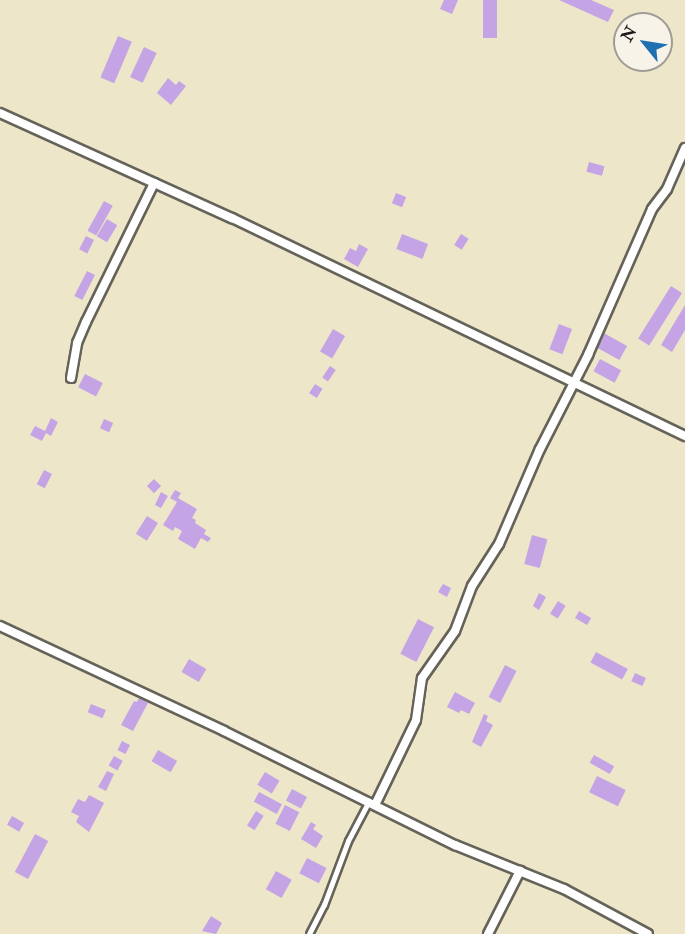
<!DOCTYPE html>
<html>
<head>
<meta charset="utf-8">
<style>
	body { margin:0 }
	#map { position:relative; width:685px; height:934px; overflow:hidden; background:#ede6c9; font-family:"IM FELL Double Pica",serif }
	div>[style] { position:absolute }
	.building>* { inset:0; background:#c5a4e6; transform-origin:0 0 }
	.roads { filter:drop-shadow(2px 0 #656359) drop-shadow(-2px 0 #656359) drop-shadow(0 2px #656359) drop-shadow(0 -2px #656359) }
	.service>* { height:4.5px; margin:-2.25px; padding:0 2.25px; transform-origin:2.25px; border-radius:2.25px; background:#fff }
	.minor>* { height:8px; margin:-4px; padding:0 4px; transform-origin:4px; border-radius:4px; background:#fff }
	span { translate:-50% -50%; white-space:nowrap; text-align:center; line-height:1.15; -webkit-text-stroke:5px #f7f3e8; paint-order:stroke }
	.north { position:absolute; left:613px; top:12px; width:60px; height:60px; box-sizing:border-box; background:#f7f3e8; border:2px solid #9f9d96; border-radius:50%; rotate:300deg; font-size:16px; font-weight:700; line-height:24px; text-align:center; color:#1c1c1c }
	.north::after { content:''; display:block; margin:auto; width:21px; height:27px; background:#1f6fb2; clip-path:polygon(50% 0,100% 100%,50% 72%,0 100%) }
</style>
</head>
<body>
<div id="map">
	<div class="building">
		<div style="clip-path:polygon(444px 0,458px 0,452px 14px,440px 9px)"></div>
		<div style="left:483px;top:0;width:14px;height:38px"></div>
		<div style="clip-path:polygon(559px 0,591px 0,614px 10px,608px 22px)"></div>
		<div style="left:118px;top:36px;width:15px;height:45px;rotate:23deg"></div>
		<div style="left:144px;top:47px;width:14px;height:33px;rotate:25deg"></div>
		<div style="clip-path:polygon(168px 78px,176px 85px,179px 81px,186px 86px,171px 105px,157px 93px)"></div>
		<div style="left:589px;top:162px;width:16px;height:10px;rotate:15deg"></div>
		<div style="left:396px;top:193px;width:11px;height:11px;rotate:22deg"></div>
		<div style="left:104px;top:201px;width:10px;height:34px;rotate:29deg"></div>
		<div style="left:107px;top:219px;width:12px;height:20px;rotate:31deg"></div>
		<div style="left:402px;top:234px;width:28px;height:16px;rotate:21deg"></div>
		<div style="left:461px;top:234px;width:9px;height:13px;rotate:32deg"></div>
		<div style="left:86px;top:236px;width:9px;height:15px;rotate:27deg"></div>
		<div style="clip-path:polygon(359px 244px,368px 249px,358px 267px,344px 259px,350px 248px,356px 251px)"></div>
		<div style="left:87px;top:271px;width:9px;height:28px;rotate:27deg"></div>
		<div style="left:671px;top:286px;width:13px;height:62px;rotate:32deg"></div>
		<div style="clip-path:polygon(685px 305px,685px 330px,672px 352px,661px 345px)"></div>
		<div style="left:559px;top:324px;width:14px;height:27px;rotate:21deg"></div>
		<div style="left:333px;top:329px;width:14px;height:26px;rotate:30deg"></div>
		<div style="left:600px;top:331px;width:31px;height:16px;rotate:29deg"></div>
		<div style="left:600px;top:359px;width:24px;height:14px;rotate:28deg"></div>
		<div style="left:330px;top:366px;width:7px;height:14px;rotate:34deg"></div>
		<div style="left:85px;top:374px;width:20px;height:15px;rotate:27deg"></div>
		<div style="left:315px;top:384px;width:9px;height:11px;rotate:32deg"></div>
		<div style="clip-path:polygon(51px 418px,58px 422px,51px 436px,46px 433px,42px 441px,30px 435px,35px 426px,45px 431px)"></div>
		<div style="left:104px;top:419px;width:10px;height:10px;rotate:24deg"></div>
		<div style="left:44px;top:470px;width:9px;height:16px;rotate:27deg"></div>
		<div style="left:154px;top:479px;width:10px;height:10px;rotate:45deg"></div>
		<div style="clip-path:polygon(175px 490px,181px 493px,178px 498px,197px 509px,192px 518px,196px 520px,195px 523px,206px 530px,204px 534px,211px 538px,208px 542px,201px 538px,195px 549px,178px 539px,182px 531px,175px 527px,173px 531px,163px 525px,177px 502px,170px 498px)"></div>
		<div style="clip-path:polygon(161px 492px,168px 496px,161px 508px,155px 505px)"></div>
		<div style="left:147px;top:516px;width:13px;height:21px;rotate:32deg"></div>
		<div style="left:532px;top:535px;width:16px;height:30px;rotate:15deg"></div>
		<div style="clip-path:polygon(443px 584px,451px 588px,447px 597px,438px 592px)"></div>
		<div style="clip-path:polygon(539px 593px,546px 597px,539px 610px,533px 606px)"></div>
		<div style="left:558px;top:601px;width:9px;height:15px;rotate:32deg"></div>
		<div style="left:579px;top:611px;width:14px;height:8px;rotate:30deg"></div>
		<div style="left:418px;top:619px;width:18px;height:39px;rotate:27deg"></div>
		<div style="left:596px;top:652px;width:36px;height:12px;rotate:28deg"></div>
		<div style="left:189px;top:659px;width:20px;height:15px;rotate:30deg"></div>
		<div style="left:505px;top:665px;width:13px;height:36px;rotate:27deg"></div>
		<div style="left:635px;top:673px;width:12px;height:9px;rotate:24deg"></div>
		<div style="clip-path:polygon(455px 692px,475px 703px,469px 714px,461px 710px,459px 713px,447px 707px)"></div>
		<div style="clip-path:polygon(139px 698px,148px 703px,133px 731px,121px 725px,134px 701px,137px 702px)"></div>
		<div style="left:91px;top:704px;width:16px;height:9px;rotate:22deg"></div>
		<div style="clip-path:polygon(484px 714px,488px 716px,486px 721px,493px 725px,481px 747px,472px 742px)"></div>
		<div style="left:122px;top:741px;width:9px;height:10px;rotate:27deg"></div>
		<div style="left:158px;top:750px;width:22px;height:13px;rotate:30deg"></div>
		<div style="left:594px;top:755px;width:23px;height:9px;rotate:29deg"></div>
		<div style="left:114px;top:756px;width:10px;height:11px;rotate:29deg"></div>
		<div style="clip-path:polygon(107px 771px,114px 774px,106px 791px,98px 787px)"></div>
		<div style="left:265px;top:772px;width:17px;height:15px;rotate:31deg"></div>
		<div style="left:597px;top:776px;width:32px;height:18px;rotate:26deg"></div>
		<div style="left:292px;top:789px;width:17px;height:13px;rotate:28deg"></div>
		<div style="left:259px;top:792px;width:26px;height:11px;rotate:28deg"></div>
		<div style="clip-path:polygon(89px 795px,104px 803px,89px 832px,76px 822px,79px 816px,71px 812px,78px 799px,85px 802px)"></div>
		<div style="left:285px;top:805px;width:16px;height:21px;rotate:27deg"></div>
		<div style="left:256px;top:811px;width:9px;height:17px;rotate:32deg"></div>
		<div style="left:12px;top:816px;width:14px;height:10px;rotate:30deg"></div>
		<div style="clip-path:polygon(311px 822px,316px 825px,313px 829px,323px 836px,316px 848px,301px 839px)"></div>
		<div style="left:35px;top:834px;width:15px;height:43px;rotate:28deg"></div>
		<div style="left:307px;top:858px;width:22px;height:17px;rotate:27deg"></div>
		<div style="left:276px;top:871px;width:18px;height:21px;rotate:29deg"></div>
		<div style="clip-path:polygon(211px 916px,222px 923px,216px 934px,202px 931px)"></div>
	</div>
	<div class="roads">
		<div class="service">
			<div style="left:309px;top:934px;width:33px;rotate:-63deg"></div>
			<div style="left:324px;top:905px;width:68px;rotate:-69.4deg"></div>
			<div style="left:348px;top:841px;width:45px;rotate:-62.3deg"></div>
		</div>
		<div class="minor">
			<div style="left:0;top:113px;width:255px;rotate:24.4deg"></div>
			<div style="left:232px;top:218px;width:503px;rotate:25.7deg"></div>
			<div style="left:71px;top:378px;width:36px;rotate:-80deg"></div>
			<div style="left:77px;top:343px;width:23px;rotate:-67deg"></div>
			<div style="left:86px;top:322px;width:155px;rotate:-63.9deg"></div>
			<div style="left:0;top:626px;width:247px;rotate:25.1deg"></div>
			<div style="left:224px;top:731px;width:258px;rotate:26.3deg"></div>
			<div style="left:455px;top:845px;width:118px;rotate:22deg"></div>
			<div style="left:564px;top:889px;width:95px;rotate:28.2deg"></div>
			<div style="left:375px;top:805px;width:94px;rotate:-64.2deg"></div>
			<div style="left:416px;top:720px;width:42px;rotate:-81.9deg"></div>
			<div style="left:422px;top:678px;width:57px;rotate:-54.9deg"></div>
			<div style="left:455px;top:631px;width:48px;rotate:-69.3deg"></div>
			<div style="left:472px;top:586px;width:50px;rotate:-57.3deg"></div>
			<div style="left:499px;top:544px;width:103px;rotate:-66.7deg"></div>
			<div style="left:540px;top:449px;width:106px;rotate:-62.9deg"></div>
			<div style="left:588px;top:355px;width:159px;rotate:-66.3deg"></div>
			<div style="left:652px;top:209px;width:25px;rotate:-53deg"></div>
			<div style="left:667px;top:189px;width:45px;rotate:-66.3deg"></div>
			<div style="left:488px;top:934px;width:71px;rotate:-63.1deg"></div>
		</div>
	</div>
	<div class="north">N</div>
</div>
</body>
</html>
